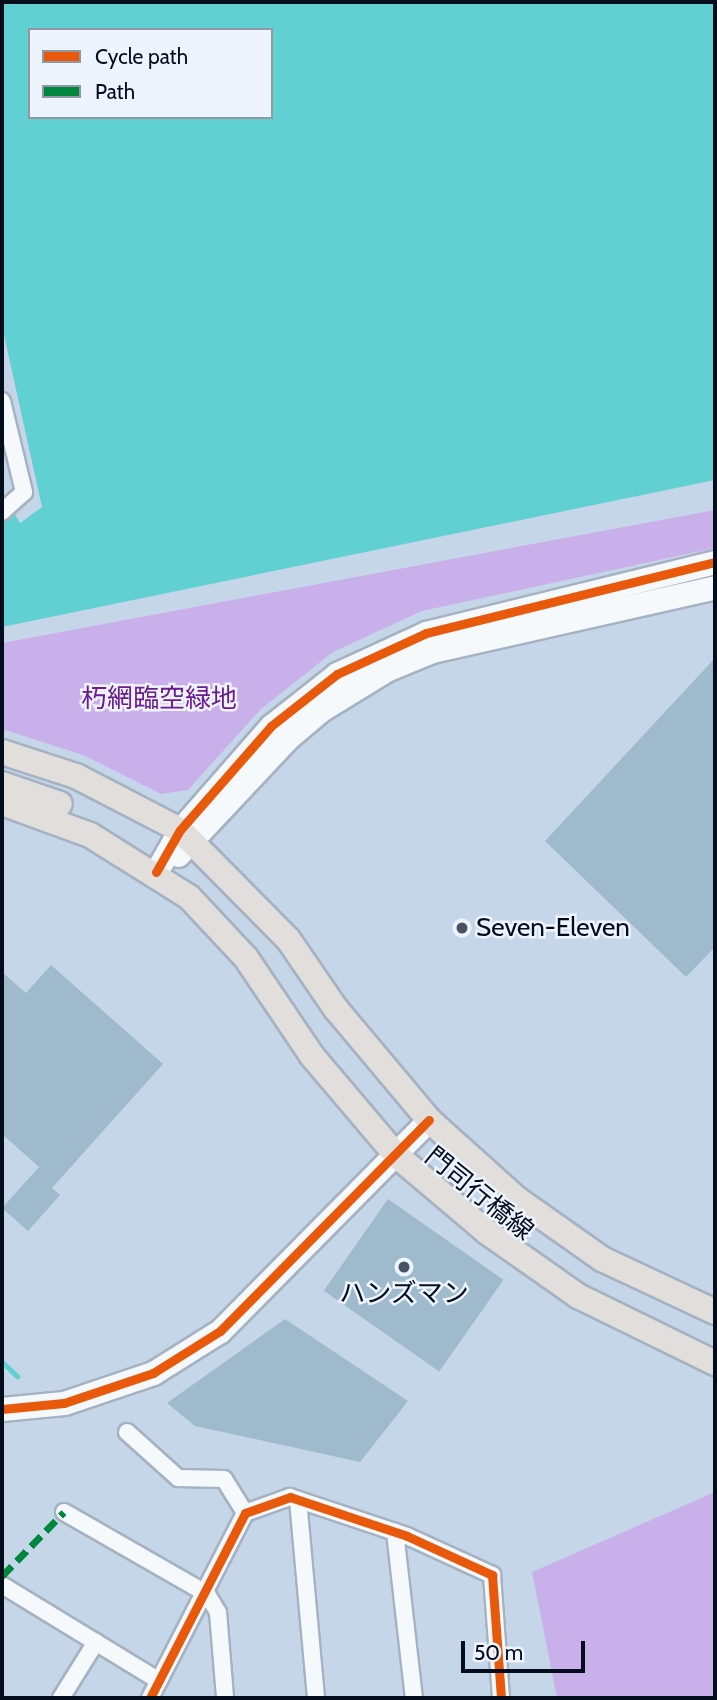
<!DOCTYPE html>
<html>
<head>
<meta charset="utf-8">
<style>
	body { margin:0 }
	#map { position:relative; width:717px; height:1700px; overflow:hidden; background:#c6d6e9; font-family:Cabin,"Noto Sans JP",sans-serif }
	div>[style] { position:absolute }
	.green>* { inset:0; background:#c9b0eb }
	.water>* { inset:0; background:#60d0d3 }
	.stream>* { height:5px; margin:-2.5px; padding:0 2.5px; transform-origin:2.5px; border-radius:2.5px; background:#60d0d3 }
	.building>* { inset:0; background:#9ebacc; transform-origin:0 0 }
	.roads { filter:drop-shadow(2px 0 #a5b2c2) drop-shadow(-2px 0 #a5b2c2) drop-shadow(0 2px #a5b2c2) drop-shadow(0 -2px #a5b2c2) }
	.street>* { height:16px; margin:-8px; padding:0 8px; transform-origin:8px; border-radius:8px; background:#f6f9fc }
	.secondary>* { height:23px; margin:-11.5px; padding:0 11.5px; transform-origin:11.5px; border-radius:11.5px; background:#f6f9fc }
	.primary>* { height:24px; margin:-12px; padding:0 12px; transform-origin:12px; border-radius:12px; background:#e1dedb }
	.quiet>* { height:7px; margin-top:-3.5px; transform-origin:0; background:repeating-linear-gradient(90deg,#00873e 0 14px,transparent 0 21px) }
	.cycleway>* { height:9px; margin:-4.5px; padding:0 4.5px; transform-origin:4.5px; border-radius:4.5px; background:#e8590c }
	.dots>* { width:19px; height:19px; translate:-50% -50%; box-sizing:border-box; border:4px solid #edf4fd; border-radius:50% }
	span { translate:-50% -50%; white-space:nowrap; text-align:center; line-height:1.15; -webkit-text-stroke:5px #edf4fd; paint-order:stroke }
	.park-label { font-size:26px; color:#6c1b90 }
	.poi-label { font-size:26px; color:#030d1b }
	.left { translate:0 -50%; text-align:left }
	.street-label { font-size:26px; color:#030d1b }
	.frame { position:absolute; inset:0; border:4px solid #030d1b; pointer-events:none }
	.legend { position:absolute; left:28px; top:28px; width:245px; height:91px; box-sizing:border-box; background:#edf4fd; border:2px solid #8f98a3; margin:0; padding:9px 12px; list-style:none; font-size:21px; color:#030d1b }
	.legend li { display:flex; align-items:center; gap:14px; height:35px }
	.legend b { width:35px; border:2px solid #8f98a3 }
	.scale { position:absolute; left:461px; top:1641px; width:124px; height:32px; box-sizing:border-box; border:4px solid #030d1b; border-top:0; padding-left:9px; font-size:21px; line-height:24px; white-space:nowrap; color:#030d1b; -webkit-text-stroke:5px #edf4fd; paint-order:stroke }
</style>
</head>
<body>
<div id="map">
	<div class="green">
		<div style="clip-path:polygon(715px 510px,715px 548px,422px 611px,333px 652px,261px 709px,188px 790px,161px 794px,83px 755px,2px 729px,2px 643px)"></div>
		<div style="clip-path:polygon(715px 1492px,715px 1698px,557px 1698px,532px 1572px)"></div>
	</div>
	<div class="water">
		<div style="clip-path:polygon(evenodd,2px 2px,715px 2px,715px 480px,2px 627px,2px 492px,20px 523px,42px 507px,2px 326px,2px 2px,30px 30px,271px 30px,271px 117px,30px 117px,30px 30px)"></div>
	</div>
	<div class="stream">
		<div style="left:2px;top:1362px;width:21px;rotate:43deg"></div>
	</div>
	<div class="building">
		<div style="clip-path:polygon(715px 658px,715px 947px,686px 977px,545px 841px)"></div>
		<div style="clip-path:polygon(51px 965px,163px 1064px,52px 1188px,60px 1195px,28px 1231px,2px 1208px,39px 1167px,2px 1134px,2px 972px,26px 993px)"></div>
		<div style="left:388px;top:1199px;width:141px;height:112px;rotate:35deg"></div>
		<div style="clip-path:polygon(285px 1319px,408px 1401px,360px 1462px,195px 1426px,167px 1403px)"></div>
	</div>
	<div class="roads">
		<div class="street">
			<div style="left:2px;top:401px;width:94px;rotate:76.4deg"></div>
			<div style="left:24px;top:492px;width:30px;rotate:138deg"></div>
			<div style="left:127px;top:1432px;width:69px;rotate:42deg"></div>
			<div style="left:178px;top:1478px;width:46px;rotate:1.2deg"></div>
			<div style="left:224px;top:1479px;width:40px;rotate:58deg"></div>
			<div style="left:298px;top:1500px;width:199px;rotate:84.8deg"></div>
			<div style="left:64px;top:1512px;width:165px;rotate:29.8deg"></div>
			<div style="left:207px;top:1594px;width:21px;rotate:59deg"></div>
			<div style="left:218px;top:1612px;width:86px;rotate:85.3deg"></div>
			<div style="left:395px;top:1532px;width:167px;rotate:83.5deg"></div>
			<div style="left:2px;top:1585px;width:184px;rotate:31.4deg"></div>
			<div style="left:61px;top:1698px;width:66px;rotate:-58deg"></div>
			<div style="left:150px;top:1698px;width:208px;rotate:-62.8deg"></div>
			<div style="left:245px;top:1513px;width:48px;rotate:-19.6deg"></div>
			<div style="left:290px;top:1497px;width:123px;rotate:18.4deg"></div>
			<div style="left:407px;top:1536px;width:94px;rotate:24.6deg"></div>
			<div style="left:492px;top:1575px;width:123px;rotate:85.8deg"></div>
		</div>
		<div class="secondary">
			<div style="left:178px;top:855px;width:162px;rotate:-46.8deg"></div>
			<div style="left:289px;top:737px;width:42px;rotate:-40.2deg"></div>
			<div style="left:321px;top:710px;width:79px;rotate:-31.5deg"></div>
			<div style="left:388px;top:669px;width:48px;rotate:-22.2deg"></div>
			<div style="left:432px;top:651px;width:290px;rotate:-12.7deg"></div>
			<div style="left:156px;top:872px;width:48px;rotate:-60.3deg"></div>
			<div style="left:180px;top:830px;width:138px;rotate:-48.8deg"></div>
			<div style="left:271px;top:726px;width:84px;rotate:-38.2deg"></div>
			<div style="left:337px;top:674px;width:98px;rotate:-24.7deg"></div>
			<div style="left:426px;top:633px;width:298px;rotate:-13.8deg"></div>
			<div style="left:2px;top:1409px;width:62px;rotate:-5.5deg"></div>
			<div style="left:64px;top:1403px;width:94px;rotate:-18.6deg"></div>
			<div style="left:153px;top:1373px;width:79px;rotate:-32.1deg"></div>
			<div style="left:220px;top:1331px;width:297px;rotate:-45.3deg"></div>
		</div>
		<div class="primary">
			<div style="left:2px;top:752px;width:78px;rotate:18deg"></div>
			<div style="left:76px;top:776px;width:117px;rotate:27.4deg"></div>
			<div style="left:180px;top:830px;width:153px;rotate:45.3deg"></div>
			<div style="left:288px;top:939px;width:85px;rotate:55.6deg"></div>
			<div style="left:336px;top:1009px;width:145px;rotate:50deg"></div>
			<div style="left:429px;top:1120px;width:118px;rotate:41.9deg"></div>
			<div style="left:517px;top:1199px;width:104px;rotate:35.2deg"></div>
			<div style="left:602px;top:1259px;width:125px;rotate:25.1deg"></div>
			<div style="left:2px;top:784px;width:61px;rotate:19deg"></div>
			<div style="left:2px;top:803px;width:94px;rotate:20deg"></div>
			<div style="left:90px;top:835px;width:117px;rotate:32.1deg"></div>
			<div style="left:189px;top:897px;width:83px;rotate:46.9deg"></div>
			<div style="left:246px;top:958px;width:118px;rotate:56deg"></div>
			<div style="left:312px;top:1056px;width:130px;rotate:49.7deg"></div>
			<div style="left:396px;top:1155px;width:119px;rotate:40.2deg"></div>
			<div style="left:487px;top:1232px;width:111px;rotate:35.1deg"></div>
			<div style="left:578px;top:1296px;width:153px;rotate:26.1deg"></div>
		</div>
	</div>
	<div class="quiet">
		<div style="left:2px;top:1576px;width:89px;rotate:-45.9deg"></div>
	</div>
	<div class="cycleway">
		<div style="left:156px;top:872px;width:48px;rotate:-60.3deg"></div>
		<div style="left:180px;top:830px;width:138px;rotate:-48.8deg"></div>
		<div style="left:271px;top:726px;width:84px;rotate:-38.2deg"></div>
		<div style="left:337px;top:674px;width:98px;rotate:-24.7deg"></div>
		<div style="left:426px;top:633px;width:298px;rotate:-13.8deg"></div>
		<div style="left:2px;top:1409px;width:62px;rotate:-5.5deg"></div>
		<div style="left:64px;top:1403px;width:94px;rotate:-18.6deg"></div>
		<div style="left:153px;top:1373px;width:79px;rotate:-32.1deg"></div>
		<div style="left:220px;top:1331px;width:297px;rotate:-45.3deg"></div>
		<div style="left:150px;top:1698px;width:208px;rotate:-62.8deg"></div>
		<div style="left:245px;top:1513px;width:48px;rotate:-19.6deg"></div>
		<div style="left:290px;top:1497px;width:123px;rotate:18.4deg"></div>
		<div style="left:407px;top:1536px;width:94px;rotate:24.6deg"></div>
		<div style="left:492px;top:1575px;width:123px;rotate:85.8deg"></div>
	</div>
	<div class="dots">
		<div style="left:462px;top:928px;background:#475363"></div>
		<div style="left:404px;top:1267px;background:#475363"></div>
	</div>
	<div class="park-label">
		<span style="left:159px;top:699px">朽網臨空緑地</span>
	</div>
	<div class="poi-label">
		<span class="left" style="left:476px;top:928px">Seven-Eleven</span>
		<span style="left:404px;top:1294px">ハンズマン</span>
	</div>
	<div class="street-label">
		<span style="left:479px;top:1194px;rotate:39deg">門司行橋線</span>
	</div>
	<div class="frame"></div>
	<ul class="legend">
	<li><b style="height:9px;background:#e8590c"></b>Cycle path</li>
	<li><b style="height:9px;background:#00873e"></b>Path</li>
	</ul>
	<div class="scale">50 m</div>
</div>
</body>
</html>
